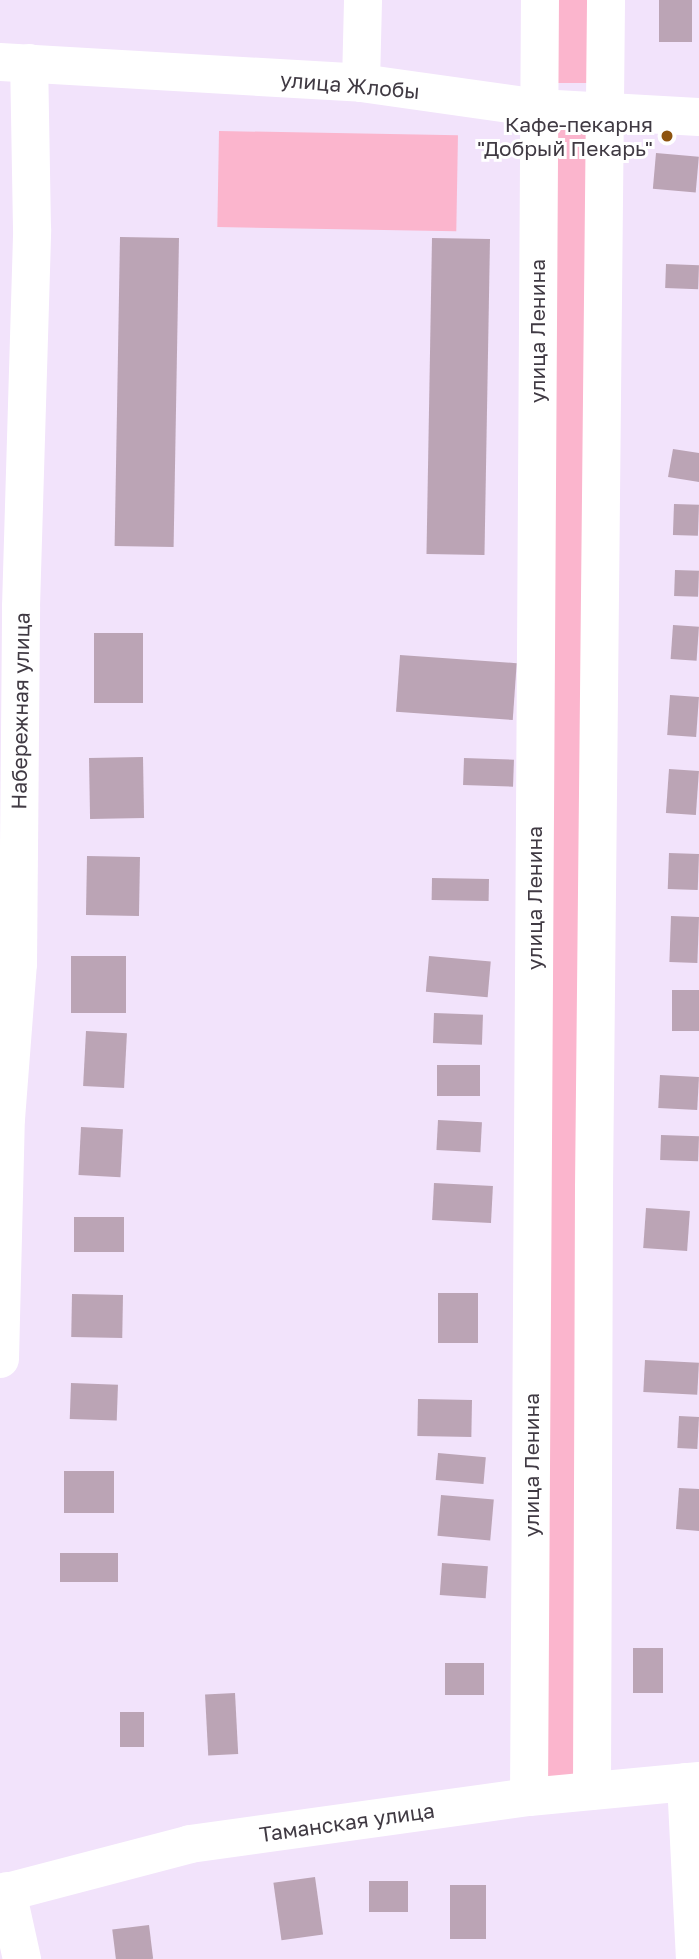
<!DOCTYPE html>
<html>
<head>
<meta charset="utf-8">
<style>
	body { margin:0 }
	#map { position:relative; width:699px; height:1959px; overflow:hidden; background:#f2e3fb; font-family:"Golos Text",sans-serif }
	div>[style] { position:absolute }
	.green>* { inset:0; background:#fbb5cd; transform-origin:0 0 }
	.building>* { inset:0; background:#bba4b5; transform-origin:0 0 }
	.minor>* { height:38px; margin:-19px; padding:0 19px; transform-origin:19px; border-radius:19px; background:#fff }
	.dots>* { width:19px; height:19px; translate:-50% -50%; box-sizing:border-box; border:4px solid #fff; border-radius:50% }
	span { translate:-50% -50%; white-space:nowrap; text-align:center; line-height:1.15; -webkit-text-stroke:6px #fff; paint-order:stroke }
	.street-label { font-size:21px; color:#403a43 }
	.poi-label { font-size:21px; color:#403a43 }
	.right { translate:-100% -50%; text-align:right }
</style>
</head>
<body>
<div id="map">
	<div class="green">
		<div style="left:545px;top:0;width:70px;height:83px"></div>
		<div style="clip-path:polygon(542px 95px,613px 96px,583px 1784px,535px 1790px)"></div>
		<div style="left:219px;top:131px;width:239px;height:96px;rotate:1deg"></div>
	</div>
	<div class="building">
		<div style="left:659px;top:0;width:33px;height:42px"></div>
		<div style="left:656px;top:153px;width:43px;height:36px;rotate:5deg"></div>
		<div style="left:120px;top:237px;width:59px;height:309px;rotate:1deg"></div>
		<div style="left:432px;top:238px;width:58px;height:316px;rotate:1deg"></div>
		<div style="left:666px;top:264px;width:33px;height:24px;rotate:2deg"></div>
		<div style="clip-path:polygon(673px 449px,699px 453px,699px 482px,668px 477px)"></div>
		<div style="left:674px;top:504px;width:25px;height:31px;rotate:2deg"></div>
		<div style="left:675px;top:570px;width:24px;height:26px;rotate:2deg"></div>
		<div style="left:673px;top:625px;width:26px;height:34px;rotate:4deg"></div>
		<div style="left:94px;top:633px;width:49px;height:70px"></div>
		<div style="left:400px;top:655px;width:117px;height:57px;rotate:4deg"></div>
		<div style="left:670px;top:695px;width:29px;height:40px;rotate:4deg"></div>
		<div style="left:143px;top:757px;width:61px;height:54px;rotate:89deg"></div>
		<div style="left:464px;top:758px;width:50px;height:27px;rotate:2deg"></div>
		<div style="left:669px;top:769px;width:30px;height:44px;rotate:4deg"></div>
		<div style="left:669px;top:853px;width:30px;height:36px;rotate:2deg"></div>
		<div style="left:87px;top:856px;width:53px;height:59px;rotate:1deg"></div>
		<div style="left:432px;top:878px;width:57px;height:22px;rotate:1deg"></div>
		<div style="left:671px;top:916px;width:28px;height:46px;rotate:2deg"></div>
		<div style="left:71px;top:956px;width:55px;height:57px"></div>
		<div style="left:429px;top:956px;width:62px;height:36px;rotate:5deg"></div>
		<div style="left:672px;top:990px;width:27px;height:41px"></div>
		<div style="left:434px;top:1013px;width:49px;height:30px;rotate:2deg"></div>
		<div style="left:86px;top:1031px;width:41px;height:55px;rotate:3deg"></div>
		<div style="left:437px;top:1065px;width:43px;height:31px"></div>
		<div style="left:660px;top:1075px;width:39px;height:33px;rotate:3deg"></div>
		<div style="left:438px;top:1120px;width:44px;height:30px;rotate:3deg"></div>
		<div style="left:81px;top:1127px;width:42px;height:48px;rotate:3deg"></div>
		<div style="left:661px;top:1135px;width:38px;height:25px;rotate:2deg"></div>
		<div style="left:434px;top:1183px;width:59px;height:37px;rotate:3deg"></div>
		<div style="left:646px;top:1208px;width:44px;height:40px;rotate:4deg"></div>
		<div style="left:74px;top:1217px;width:50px;height:35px"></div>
		<div style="left:478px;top:1293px;width:50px;height:40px;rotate:90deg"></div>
		<div style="left:72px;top:1294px;width:51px;height:43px;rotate:1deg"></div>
		<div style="left:645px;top:1360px;width:54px;height:32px;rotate:3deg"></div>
		<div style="left:71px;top:1383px;width:47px;height:36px;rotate:2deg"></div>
		<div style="left:418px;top:1399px;width:54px;height:37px;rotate:1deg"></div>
		<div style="left:679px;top:1416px;width:20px;height:32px;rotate:3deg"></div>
		<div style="left:438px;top:1453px;width:48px;height:27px;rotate:5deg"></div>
		<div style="left:64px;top:1471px;width:50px;height:42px"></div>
		<div style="clip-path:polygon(679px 1488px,699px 1489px,699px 1531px,676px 1529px)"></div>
		<div style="left:441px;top:1495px;width:53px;height:41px;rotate:5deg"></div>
		<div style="left:60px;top:1553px;width:58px;height:29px"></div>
		<div style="left:442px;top:1563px;width:46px;height:32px;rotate:4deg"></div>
		<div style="left:633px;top:1648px;width:30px;height:45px"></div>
		<div style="left:445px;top:1663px;width:39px;height:32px"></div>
		<div style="left:235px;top:1693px;width:61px;height:30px;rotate:87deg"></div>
		<div style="left:144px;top:1712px;width:35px;height:24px;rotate:90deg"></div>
		<div style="left:315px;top:1877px;width:58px;height:42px;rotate:82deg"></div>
		<div style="left:369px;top:1881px;width:39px;height:31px"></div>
		<div style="left:450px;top:1885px;width:36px;height:54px"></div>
		<div style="left:149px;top:1925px;width:34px;height:37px;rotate:83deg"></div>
	</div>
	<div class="minor">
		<div style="left:0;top:62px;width:362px;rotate:3.3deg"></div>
		<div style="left:361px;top:83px;width:179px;rotate:8deg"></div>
		<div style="left:538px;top:108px;width:161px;rotate:3.2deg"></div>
		<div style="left:361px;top:83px;width:83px;rotate:-88.6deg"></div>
		<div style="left:0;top:1359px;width:240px;rotate:-88.6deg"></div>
		<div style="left:6px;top:1119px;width:155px;rotate:-85.6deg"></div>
		<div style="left:18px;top:964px;width:357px;rotate:-89.5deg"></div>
		<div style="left:21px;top:607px;width:378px;rotate:-88.3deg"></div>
		<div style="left:32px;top:229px;width:166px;rotate:-91deg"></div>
		<div style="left:686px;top:1782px;width:177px;rotate:87.1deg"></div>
		<div style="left:592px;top:1791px;width:603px;rotate:-89.81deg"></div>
		<div style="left:594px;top:1188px;width:1188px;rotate:-89.42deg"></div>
		<div style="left:529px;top:1797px;width:1797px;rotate:-89.65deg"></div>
		<div style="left:7px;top:1891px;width:70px;rotate:77.6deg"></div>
		<div style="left:0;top:1894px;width:196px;rotate:-14.7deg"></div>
		<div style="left:190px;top:1844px;width:342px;rotate:-7.9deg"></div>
		<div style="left:529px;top:1797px;width:171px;rotate:-5.4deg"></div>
	</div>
	<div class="dots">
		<div style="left:667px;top:136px;background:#8e540f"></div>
	</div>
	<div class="street-label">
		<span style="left:350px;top:85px;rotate:5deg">улица Жлобы</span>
		<span style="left:537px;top:331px;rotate:-90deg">улица Ленина</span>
		<span style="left:20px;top:711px;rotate:-89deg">Набережная улица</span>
		<span style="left:534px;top:898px;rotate:-90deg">улица Ленина</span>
		<span style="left:531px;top:1465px;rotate:-90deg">улица Ленина</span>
		<span style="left:347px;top:1822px;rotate:-8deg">Таманская улица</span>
	</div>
	<div class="poi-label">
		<span class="right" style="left:653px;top:136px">Кафе-пекарня<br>"Добрый Пекарь"</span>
	</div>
</div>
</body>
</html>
